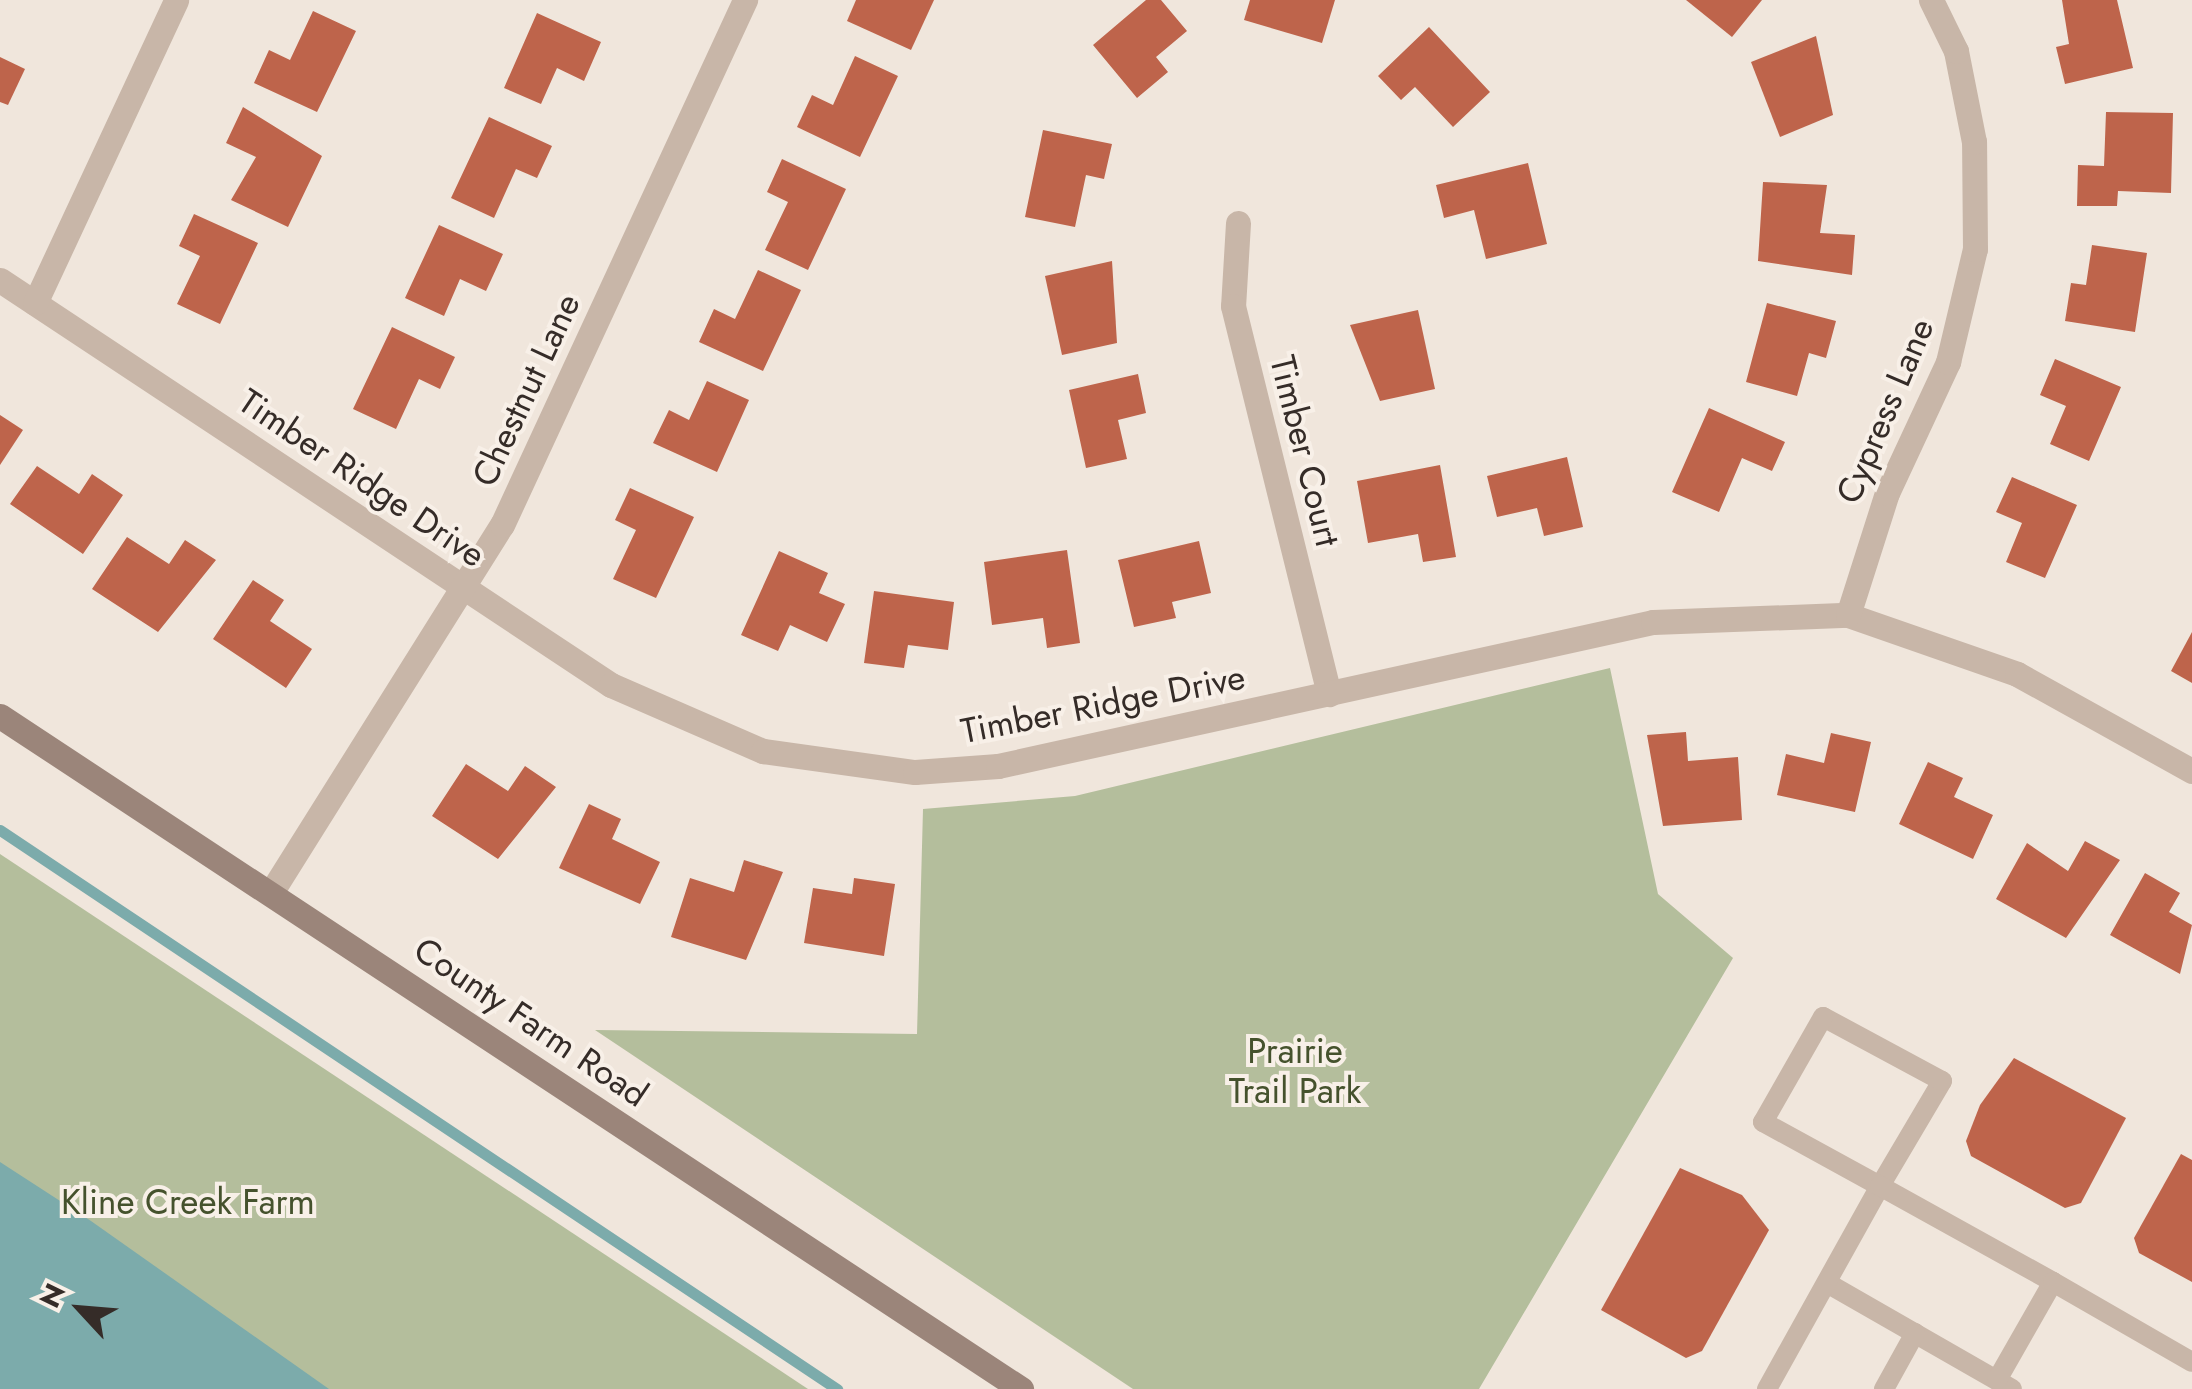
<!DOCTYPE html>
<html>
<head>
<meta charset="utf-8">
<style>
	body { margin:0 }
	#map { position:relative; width:2192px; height:1389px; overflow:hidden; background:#f0e6dc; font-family:Jost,sans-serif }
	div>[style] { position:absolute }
	.green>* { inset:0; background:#b4be9c }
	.water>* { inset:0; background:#7cabab }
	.stream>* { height:11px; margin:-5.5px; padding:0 5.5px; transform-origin:5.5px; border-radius:5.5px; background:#7cabab }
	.building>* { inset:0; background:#be644b }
	.lane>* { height:20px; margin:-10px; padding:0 10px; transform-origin:10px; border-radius:10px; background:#c8b6a8 }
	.street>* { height:25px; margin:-12.5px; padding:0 12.5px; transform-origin:12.5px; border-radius:12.5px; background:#c8b6a8 }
	.secondary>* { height:25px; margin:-12.5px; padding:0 12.5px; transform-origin:12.5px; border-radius:12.5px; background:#9b857a }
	span { translate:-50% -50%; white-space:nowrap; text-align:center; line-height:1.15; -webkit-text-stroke:8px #f8f0e8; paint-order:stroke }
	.street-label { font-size:35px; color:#352c28 }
	.park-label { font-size:35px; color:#45522d }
	.north { position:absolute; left:30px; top:1259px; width:100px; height:100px; -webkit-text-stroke:8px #f8f0e8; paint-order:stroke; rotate:296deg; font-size:28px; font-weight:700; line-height:40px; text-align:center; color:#352c28 }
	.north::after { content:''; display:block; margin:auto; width:35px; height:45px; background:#352c28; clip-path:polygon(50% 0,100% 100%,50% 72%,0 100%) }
</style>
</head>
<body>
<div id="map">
	<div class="green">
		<div style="clip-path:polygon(1610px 668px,1658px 894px,1733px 958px,1479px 1389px,1133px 1389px,595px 1030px,917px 1034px,923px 809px,1075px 796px)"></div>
		<div style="clip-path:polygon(0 854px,808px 1389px,0 1389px)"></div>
	</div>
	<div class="water">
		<div style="clip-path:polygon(0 1162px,91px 1221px,329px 1389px,0 1389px)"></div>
	</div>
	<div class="stream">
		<div style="left:0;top:830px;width:1007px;rotate:33.74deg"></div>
	</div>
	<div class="building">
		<div style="clip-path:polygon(856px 0,934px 0,911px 50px,847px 21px)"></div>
		<div style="clip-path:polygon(1146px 0,1161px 0,1187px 31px,1156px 57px,1168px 72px,1137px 98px,1093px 45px)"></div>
		<div style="clip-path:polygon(1250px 0,1335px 0,1322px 43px,1244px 20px)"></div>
		<div style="clip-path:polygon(1686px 0,1762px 0,1732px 37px)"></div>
		<div style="clip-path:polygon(2062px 0,2117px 0,2133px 68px,2065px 84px,2056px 47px,2069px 44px)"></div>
		<div style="clip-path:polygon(313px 11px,356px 31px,317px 112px,254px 83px,269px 50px,290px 60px)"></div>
		<div style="clip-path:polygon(537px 13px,601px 42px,584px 81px,557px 68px,541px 104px,504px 88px)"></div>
		<div style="clip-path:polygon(1429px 27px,1490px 92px,1453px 127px,1415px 87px,1401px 100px,1378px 76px)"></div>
		<div style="clip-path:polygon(1816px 36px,1833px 115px,1780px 137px,1751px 62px)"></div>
		<div style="clip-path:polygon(855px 56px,898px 76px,860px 157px,797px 127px,812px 95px,833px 105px)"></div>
		<div style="clip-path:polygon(0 57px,25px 69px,8px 105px,0 102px)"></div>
		<div style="clip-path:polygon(243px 107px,322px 156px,288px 227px,231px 200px,256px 157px,226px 143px)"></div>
		<div style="clip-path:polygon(2106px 112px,2173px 113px,2171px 193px,2118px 191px,2117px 206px,2077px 206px,2078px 165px,2104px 166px)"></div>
		<div style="clip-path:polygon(489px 117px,552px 146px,537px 178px,516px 169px,494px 218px,451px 198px)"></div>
		<div style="clip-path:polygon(1043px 130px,1112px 144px,1104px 179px,1086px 175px,1075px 227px,1025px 217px)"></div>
		<div style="clip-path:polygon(782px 159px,846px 189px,808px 270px,765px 250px,788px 202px,767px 192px)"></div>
		<div style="clip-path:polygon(1528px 163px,1547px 244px,1486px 259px,1474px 210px,1444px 218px,1436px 185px)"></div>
		<div style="clip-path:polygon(1763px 182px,1827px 185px,1820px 233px,1855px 235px,1852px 275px,1758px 261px)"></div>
		<div style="clip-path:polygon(194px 214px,258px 243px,220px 324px,177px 304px,200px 256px,179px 246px)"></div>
		<div style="clip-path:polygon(439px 225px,503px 254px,486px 291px,460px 279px,444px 316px,405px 298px)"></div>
		<div style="clip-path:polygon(2092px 245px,2147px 253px,2135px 332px,2065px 321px,2071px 283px,2086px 285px)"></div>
		<div style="clip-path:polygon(1112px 261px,1117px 343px,1062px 355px,1045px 276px)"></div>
		<div style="clip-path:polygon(758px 270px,801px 290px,763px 371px,699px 342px,714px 309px,735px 319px)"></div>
		<div style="clip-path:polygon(1767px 303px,1836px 321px,1826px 358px,1809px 353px,1797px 396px,1746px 382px)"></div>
		<div style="clip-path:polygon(1418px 310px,1435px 389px,1380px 401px,1350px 325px)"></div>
		<div style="clip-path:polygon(392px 327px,455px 357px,440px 389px,419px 379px,396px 429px,353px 409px)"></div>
		<div style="clip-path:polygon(2055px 359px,2121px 387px,2089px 461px,2050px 444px,2066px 406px,2040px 395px)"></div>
		<div style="clip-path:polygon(1138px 374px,1146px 413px,1118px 420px,1127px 459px,1086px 468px,1069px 390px)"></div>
		<div style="clip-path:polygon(707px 381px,749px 400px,717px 472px,653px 443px,669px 410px,689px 420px)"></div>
		<div style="clip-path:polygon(1709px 408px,1785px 442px,1772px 471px,1742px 458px,1719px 512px,1672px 492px)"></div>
		<div style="clip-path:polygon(0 415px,23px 430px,0 465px)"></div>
		<div style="clip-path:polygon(1567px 457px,1583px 527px,1544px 536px,1537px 508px,1497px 517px,1487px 476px)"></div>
		<div style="clip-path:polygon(1440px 465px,1456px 557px,1423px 562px,1418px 534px,1368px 543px,1357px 481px)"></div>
		<div style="clip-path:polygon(37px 466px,79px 494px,92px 474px,123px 495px,83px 554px,10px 504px)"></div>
		<div style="clip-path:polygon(2012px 477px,2077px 505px,2045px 578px,2006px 562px,2022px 523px,1996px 512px)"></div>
		<div style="clip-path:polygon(630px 488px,694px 517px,656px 598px,613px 579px,636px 530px,615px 520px)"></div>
		<div style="clip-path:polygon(127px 537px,169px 564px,185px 540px,216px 560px,158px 632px,92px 589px)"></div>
		<div style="clip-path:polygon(1199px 541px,1211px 593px,1172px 602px,1176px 618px,1134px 627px,1118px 560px)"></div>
		<div style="clip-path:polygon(1067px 550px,1080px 643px,1047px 648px,1043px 618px,992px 625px,984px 562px)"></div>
		<div style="clip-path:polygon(779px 551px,828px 573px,819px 593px,845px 604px,827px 642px,790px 625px,778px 651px,741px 635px)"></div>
		<div style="clip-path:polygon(253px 580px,284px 600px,270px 621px,312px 649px,286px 688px,213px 639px)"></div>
		<div style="clip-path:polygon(874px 591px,954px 602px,948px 650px,908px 645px,904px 668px,864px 663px)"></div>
		<div style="clip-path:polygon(2192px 632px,2192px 683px,2171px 671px)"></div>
		<div style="clip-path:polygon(1686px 732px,1688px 761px,1738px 757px,1742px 820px,1663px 826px,1647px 735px)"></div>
		<div style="clip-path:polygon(1831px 733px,1871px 742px,1855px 812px,1777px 795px,1786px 754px,1824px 763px)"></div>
		<div style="clip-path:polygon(1928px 762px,1963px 778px,1954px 797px,1993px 815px,1973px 859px,1899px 824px)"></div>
		<div style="clip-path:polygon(466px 764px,508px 791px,525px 766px,556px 787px,498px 859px,432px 816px)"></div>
		<div style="clip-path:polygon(589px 804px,621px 819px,612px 839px,660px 862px,640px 904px,559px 868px)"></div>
		<div style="clip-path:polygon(2085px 841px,2120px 860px,2066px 938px,1996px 899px,2027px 843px,2068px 871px)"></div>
		<div style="clip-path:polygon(744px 860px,783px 872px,746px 960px,671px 937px,690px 878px,734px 892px)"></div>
		<div style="clip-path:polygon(2145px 873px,2180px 893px,2169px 912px,2192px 925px,2180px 974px,2110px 935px)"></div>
		<div style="clip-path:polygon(854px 878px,895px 884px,884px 956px,804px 943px,813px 888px,852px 894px)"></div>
		<div style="clip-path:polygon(2014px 1058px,2126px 1118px,2081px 1203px,2065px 1208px,1971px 1156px,1966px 1141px,1980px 1105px)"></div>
		<div style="clip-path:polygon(2181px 1154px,2192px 1160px,2192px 1282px,2139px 1253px,2134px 1238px)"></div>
		<div style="clip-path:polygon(1680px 1168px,1742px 1195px,1769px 1230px,1702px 1351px,1686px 1358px,1601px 1310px)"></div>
	</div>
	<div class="lane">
		<div style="left:1827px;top:1283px;width:213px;rotate:29.8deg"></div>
		<div style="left:1997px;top:1380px;width:113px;rotate:-60.3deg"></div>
		<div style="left:1767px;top:1389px;width:232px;rotate:-60.9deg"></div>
		<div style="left:1880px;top:1186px;width:122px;rotate:-59.4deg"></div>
		<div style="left:1942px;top:1081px;width:135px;rotate:-151.7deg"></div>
		<div style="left:1823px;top:1017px;width:121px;rotate:119.7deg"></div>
		<div style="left:1763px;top:1122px;width:133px;rotate:28.7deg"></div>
		<div style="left:1880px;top:1186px;width:198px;rotate:29deg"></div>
		<div style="left:2053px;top:1282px;width:160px;rotate:29.9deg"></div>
		<div style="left:1884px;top:1389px;width:64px;rotate:-61deg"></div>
	</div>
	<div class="street">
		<div style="left:1238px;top:223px;width:83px;rotate:93.4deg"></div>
		<div style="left:1233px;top:306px;width:400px;rotate:76.1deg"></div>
		<div style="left:0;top:280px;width:733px;rotate:33.54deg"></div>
		<div style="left:611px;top:685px;width:166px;rotate:23.5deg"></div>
		<div style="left:763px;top:751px;width:153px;rotate:7.9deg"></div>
		<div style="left:915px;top:772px;width:83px;rotate:-4.1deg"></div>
		<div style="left:998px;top:766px;width:671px;rotate:-12.4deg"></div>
		<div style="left:1653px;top:622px;width:195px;rotate:-2.1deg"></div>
		<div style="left:1848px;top:615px;width:179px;rotate:19.2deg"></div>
		<div style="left:2017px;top:674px;width:200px;rotate:29deg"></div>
		<div style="left:35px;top:303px;width:334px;rotate:-65deg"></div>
		<div style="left:1848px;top:615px;width:128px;rotate:-72.3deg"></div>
		<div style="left:1887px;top:493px;width:145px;rotate:-65deg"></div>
		<div style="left:1948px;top:362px;width:116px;rotate:-76.6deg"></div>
		<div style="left:1975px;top:249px;width:107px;rotate:-90.5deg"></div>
		<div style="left:1974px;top:142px;width:93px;rotate:-101.2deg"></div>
		<div style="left:1956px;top:51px;width:57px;rotate:-116.1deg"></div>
		<div style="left:272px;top:891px;width:432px;rotate:-57.9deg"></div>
		<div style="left:502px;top:525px;width:579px;rotate:-65.16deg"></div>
	</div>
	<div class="secondary">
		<div style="left:0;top:716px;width:1223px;rotate:33.39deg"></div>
	</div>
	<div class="street-label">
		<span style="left:526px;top:390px;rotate:-65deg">Chestnut Lane</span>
		<span style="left:1885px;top:411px;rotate:-67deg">Cypress Lane</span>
		<span style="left:1305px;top:451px;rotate:76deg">Timber Court</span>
		<span style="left:362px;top:478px;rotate:34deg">Timber Ridge Drive</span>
		<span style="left:1103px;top:704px;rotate:-11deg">Timber Ridge Drive</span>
		<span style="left:531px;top:1022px;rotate:34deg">County Farm Road</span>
	</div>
	<div class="park-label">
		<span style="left:1295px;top:1071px">Prairie<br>Trail Park</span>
		<span style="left:188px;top:1202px">Kline Creek Farm</span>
	</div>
	<div class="north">N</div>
</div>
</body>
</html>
